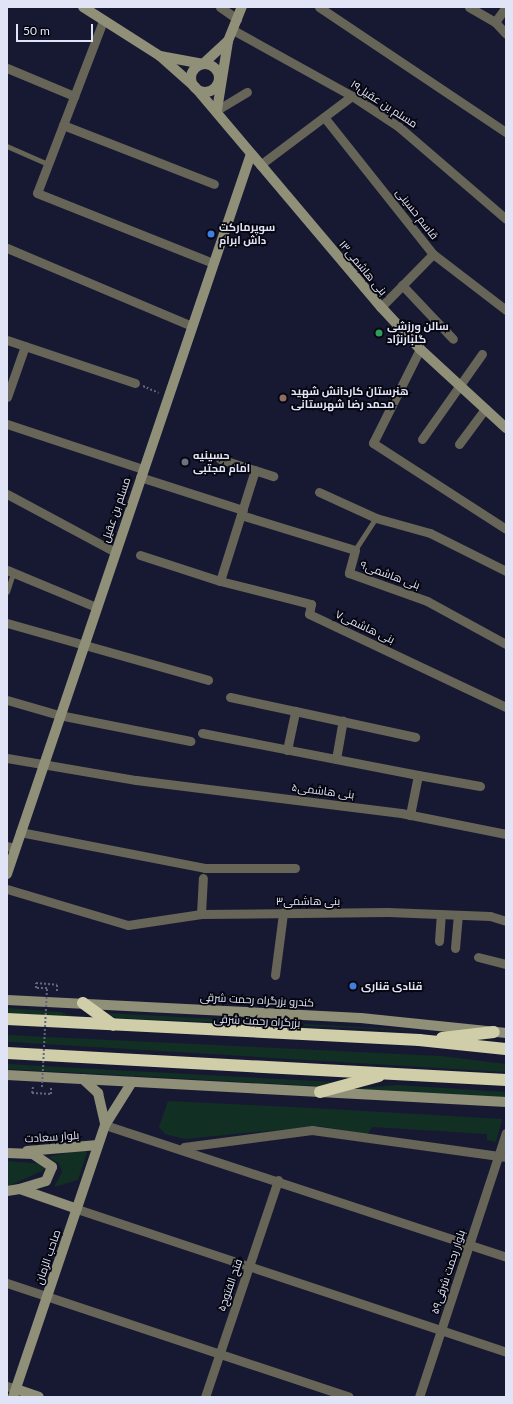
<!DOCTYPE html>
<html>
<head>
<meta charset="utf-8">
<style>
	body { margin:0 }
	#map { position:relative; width:513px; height:1404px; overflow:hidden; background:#171932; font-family:Lato,Cairo,sans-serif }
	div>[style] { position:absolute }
	.green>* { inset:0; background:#113023 }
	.path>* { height:2px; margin-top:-1px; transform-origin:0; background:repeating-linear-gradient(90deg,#63657c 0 2px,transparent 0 4px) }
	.lane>* { height:4.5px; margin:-2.25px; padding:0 2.25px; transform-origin:2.25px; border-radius:2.25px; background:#666557 }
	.street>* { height:9px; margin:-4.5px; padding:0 4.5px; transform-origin:4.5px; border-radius:4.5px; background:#666557 }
	.secondary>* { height:10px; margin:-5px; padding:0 5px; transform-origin:5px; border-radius:5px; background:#908f78 }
	.secondary>.ring { margin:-5px; padding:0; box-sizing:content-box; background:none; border:10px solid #908f78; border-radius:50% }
	.highway>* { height:12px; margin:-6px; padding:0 6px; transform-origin:6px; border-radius:6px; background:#cfcea9 }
	.path-bridge>* { height:2px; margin-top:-1px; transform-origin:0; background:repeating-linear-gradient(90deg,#63657c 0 2px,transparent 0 4px) }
	.dots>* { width:11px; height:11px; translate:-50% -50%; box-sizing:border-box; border:2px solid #050610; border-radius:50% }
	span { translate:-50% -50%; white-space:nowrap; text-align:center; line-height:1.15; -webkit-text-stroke:3.5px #050610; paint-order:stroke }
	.street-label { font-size:11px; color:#e1e4f6 }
	.poi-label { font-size:11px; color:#e1e4f6; font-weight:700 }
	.left { translate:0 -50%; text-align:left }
	.frame { position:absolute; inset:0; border:8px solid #e1e4f6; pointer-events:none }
	.scale { position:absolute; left:16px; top:24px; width:77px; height:18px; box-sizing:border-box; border:2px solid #e1e4f6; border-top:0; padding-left:5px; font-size:12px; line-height:14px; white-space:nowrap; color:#e1e4f6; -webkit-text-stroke:3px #050610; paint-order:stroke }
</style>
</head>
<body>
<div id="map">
	<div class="green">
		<div style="clip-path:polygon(7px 1008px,61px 1012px,75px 1017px,7px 1013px)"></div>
		<div style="clip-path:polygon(107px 1013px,446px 1032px,116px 1018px)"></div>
		<div style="clip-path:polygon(7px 1035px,441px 1056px,506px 1064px,506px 1072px,11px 1042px,7px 1042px)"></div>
		<div style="clip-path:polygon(7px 1064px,78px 1068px,334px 1082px,317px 1086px,7px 1069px)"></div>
		<div style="clip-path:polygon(397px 1085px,506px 1092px,506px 1101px,353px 1089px)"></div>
		<div style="clip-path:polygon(168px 1101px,313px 1108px,502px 1119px,496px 1142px,487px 1140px,487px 1134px,372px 1127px,368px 1134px,319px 1126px,185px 1139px,165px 1134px,159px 1127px)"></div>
		<div style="clip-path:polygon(85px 1149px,87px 1152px,78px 1180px,54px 1187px,62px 1172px,59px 1163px,48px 1157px)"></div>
		<div style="clip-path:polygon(7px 1161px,44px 1164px,48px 1168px,7px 1187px)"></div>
	</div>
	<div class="path">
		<div style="left:143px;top:386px;width:17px;rotate:24deg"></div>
		<div style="left:47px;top:988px;width:11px;rotate:180deg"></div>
		<div style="left:36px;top:988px;width:5px;rotate:-90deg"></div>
		<div style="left:36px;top:983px;width:21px;rotate:5deg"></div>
		<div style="left:57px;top:985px;width:8px;rotate:90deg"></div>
		<div style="left:33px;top:1087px;width:6px;rotate:99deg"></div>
		<div style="left:32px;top:1093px;width:19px;rotate:3deg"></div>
		<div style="left:51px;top:1094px;width:8px;rotate:-90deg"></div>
	</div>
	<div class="lane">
		<div style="left:7px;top:146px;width:45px;rotate:23.7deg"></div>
		<div style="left:355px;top:550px;width:38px;rotate:-57deg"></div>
		<div style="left:7px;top:592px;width:20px;rotate:-72deg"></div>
	</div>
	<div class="street">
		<div style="left:220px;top:7px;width:21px;rotate:35deg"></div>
		<div style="left:319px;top:7px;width:225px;rotate:33.8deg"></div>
		<div style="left:469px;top:7px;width:30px;rotate:30deg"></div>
		<div style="left:495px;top:22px;width:16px;rotate:47deg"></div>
		<div style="left:103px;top:21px;width:184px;rotate:111deg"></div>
		<div style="left:37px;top:193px;width:189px;rotate:21.7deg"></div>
		<div style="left:495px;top:22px;width:19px;rotate:-54deg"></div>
		<div style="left:233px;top:30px;width:136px;rotate:29deg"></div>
		<div style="left:352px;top:96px;width:56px;rotate:33.4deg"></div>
		<div style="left:399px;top:127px;width:141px;rotate:40.7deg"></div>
		<div style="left:7px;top:68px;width:73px;rotate:22.7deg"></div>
		<div style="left:217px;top:110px;width:35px;rotate:-31deg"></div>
		<div style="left:324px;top:117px;width:175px;rotate:51.5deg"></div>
		<div style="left:433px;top:254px;width:92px;rotate:37.5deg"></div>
		<div style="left:63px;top:125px;width:162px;rotate:21.3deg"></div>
		<div style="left:260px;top:165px;width:115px;rotate:-36.9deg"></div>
		<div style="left:7px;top:248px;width:201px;rotate:22.9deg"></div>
		<div style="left:402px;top:285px;width:74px;rotate:46.6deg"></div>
		<div style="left:381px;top:307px;width:74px;rotate:-45.5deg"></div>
		<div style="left:7px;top:340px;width:135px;rotate:18.6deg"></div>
		<div style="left:420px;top:349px;width:105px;rotate:116.6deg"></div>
		<div style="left:373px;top:443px;width:158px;rotate:32.9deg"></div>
		<div style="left:7px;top:397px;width:54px;rotate:-70.6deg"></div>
		<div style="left:7px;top:424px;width:143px;rotate:18.3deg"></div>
		<div style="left:422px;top:439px;width:104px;rotate:-54.8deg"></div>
		<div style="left:459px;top:444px;width:44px;rotate:-53.4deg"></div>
		<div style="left:220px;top:459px;width:56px;rotate:17.8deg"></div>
		<div style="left:140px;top:477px;width:108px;rotate:17.8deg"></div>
		<div style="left:319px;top:492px;width:63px;rotate:24.5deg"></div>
		<div style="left:376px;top:518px;width:56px;rotate:15.5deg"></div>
		<div style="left:430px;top:533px;width:85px;rotate:26.6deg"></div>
		<div style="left:7px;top:494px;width:123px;rotate:28.2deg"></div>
		<div style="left:241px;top:515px;width:119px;rotate:17.1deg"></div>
		<div style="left:355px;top:550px;width:24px;rotate:105deg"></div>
		<div style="left:349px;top:573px;width:83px;rotate:19.7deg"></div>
		<div style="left:427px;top:601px;width:90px;rotate:28.6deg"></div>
		<div style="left:140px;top:555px;width:84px;rotate:18deg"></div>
		<div style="left:220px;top:581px;width:94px;rotate:14.2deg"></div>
		<div style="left:311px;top:604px;width:10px;rotate:101deg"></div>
		<div style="left:309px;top:614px;width:218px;rotate:25.3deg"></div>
		<div style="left:7px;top:570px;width:96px;rotate:22.6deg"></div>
		<div style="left:220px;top:581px;width:116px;rotate:-72.5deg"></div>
		<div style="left:7px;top:623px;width:209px;rotate:15.8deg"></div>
		<div style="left:230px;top:697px;width:66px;rotate:12.2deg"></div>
		<div style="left:7px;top:700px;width:54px;rotate:16.1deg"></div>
		<div style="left:59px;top:715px;width:134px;rotate:11.2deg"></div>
		<div style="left:202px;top:733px;width:220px;rotate:11deg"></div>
		<div style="left:418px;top:775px;width:41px;rotate:101.3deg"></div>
		<div style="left:287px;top:750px;width:40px;rotate:-78deg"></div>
		<div style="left:295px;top:711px;width:123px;rotate:12.2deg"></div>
		<div style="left:7px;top:758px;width:131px;rotate:9.7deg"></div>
		<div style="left:136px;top:780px;width:267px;rotate:7.1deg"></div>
		<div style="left:401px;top:813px;width:107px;rotate:11.3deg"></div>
		<div style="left:336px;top:759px;width:39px;rotate:-80deg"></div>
		<div style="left:418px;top:775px;width:63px;rotate:10.1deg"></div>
		<div style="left:20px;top:832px;width:188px;rotate:11deg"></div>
		<div style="left:205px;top:868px;width:90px"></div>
		<div style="left:7px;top:846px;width:7px;rotate:16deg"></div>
		<div style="left:7px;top:889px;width:126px;rotate:16.6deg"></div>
		<div style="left:128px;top:925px;width:74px;rotate:-8.6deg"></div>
		<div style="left:201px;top:914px;width:187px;rotate:-0.6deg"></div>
		<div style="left:388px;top:912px;width:102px;rotate:2.2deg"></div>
		<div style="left:490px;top:916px;width:17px;rotate:17deg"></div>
		<div style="left:201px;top:914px;width:36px;rotate:-87deg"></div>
		<div style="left:439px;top:941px;width:27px;rotate:-86deg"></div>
		<div style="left:455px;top:948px;width:33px;rotate:-85deg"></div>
		<div style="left:478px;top:957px;width:29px;rotate:14deg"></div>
		<div style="left:275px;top:975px;width:63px;rotate:-82.6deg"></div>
		<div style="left:105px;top:1125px;width:422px;rotate:18.2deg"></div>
		<div style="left:184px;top:1147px;width:129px;rotate:-7.6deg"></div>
		<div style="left:312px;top:1130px;width:196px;rotate:7.9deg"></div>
		<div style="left:77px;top:1209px;width:452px;rotate:18.4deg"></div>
		<div style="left:7px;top:1283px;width:360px;rotate:18.4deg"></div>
		<div style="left:7px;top:1386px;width:9px;rotate:18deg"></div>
		<div style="left:205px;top:1397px;width:229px;rotate:-71.4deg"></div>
		<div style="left:419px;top:1397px;width:278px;rotate:-71.8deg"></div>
	</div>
	<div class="secondary">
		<div style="left:83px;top:7px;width:91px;rotate:32.5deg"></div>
		<div style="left:160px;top:56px;width:47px;rotate:41.5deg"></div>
		<div style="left:195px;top:87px;width:288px;rotate:49.8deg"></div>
		<div style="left:381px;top:307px;width:57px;rotate:47.1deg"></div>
		<div style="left:420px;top:349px;width:117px;rotate:42.6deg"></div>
		<div style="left:160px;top:56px;width:44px;rotate:10.5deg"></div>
		<div style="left:203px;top:64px;width:34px;rotate:-43deg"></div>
		<div class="ring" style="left:191px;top:64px;width:18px;height:18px"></div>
		<div style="left:217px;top:110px;width:70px;rotate:-80.9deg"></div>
		<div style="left:228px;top:41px;width:37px;rotate:-68deg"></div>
		<div style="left:7px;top:874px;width:760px;rotate:-71.28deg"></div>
		<div style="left:7px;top:1000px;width:354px;rotate:2.9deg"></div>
		<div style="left:361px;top:1018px;width:146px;rotate:5.9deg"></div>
		<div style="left:7px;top:1075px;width:500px;rotate:3.1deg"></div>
		<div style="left:83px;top:1079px;width:21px;rotate:43deg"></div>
		<div style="left:98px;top:1093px;width:31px;rotate:77deg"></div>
		<div style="left:27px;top:1151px;width:71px;rotate:-4.8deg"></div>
		<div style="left:7px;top:1153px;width:26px;rotate:2deg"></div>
		<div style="left:33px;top:1154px;width:23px;rotate:34deg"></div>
		<div style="left:52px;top:1167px;width:15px;rotate:113deg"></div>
		<div style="left:46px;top:1181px;width:27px;rotate:163deg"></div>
		<div style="left:7px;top:1191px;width:13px;rotate:-9deg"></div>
		<div style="left:20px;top:1189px;width:60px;rotate:19.3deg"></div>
		<div style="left:16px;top:1389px;width:24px;rotate:19deg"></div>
		<div style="left:13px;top:1397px;width:287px;rotate:-71.3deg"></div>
		<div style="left:105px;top:1125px;width:51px;rotate:-57.9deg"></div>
	</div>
	<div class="highway">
		<div style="left:83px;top:1003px;width:37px;rotate:36deg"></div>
		<div style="left:7px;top:1019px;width:413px;rotate:2.9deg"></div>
		<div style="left:419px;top:1040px;width:87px;rotate:5.9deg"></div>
		<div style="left:442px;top:1038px;width:52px;rotate:-6.6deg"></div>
		<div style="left:7px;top:1053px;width:500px;rotate:3.1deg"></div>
		<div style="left:320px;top:1092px;width:61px;rotate:-15.2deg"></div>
	</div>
	<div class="path-bridge">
		<div style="left:42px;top:1087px;width:99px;rotate:-87.1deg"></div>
	</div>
	<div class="dots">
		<div style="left:211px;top:234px;background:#3f7fe0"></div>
		<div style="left:379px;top:333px;background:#2e9e5b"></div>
		<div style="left:283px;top:398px;background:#8d6e63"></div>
		<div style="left:185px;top:462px;background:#6b7280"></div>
		<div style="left:353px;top:986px;background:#3f7fe0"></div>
	</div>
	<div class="street-label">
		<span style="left:384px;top:104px;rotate:33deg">مسلم بن عقیل۱۹</span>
		<span style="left:417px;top:214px;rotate:52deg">قاسم حسینی</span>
		<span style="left:363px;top:268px;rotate:50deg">بنی هاشمی۱۳</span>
		<span style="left:116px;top:510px;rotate:-71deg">مسلم بن عقیل</span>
		<span style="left:390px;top:575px;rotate:20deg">بنی هاشمی۹</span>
		<span style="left:365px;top:627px;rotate:25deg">بنی هاشمی۷</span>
		<span style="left:323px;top:791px;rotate:7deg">بنی هاشمی۵</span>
		<span style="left:308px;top:901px">بنی هاشمی۳</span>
		<span style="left:257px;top:1000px;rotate:3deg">کندرو بزرگراه رحمت شرقی</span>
		<span style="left:257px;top:1021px;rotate:3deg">بزرگراه رحمت شرقی</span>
		<span style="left:52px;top:1137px;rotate:-4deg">بلوار سعادت</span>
		<span style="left:48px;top:1257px;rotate:-71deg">صاحب الزمان</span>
		<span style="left:448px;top:1272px;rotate:-72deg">۵۹بلوار رحمت شرقی</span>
		<span style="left:230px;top:1285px;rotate:-71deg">فتح الفتوح۵</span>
	</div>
	<div class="poi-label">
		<span class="left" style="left:219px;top:234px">سوپرمارکت<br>داش ابرام</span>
		<span class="left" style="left:387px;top:333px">سالن ورزشی<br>گلبارنژاد</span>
		<span class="left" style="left:291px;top:398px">هنرستان کاردانش شهید<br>محمد رضا شهرستانی</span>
		<span class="left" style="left:193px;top:462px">حسینیه<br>امام مجتبی</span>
		<span class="left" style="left:361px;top:986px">قنادی قناری</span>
	</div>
	<div class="frame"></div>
	<div class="scale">50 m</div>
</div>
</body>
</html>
